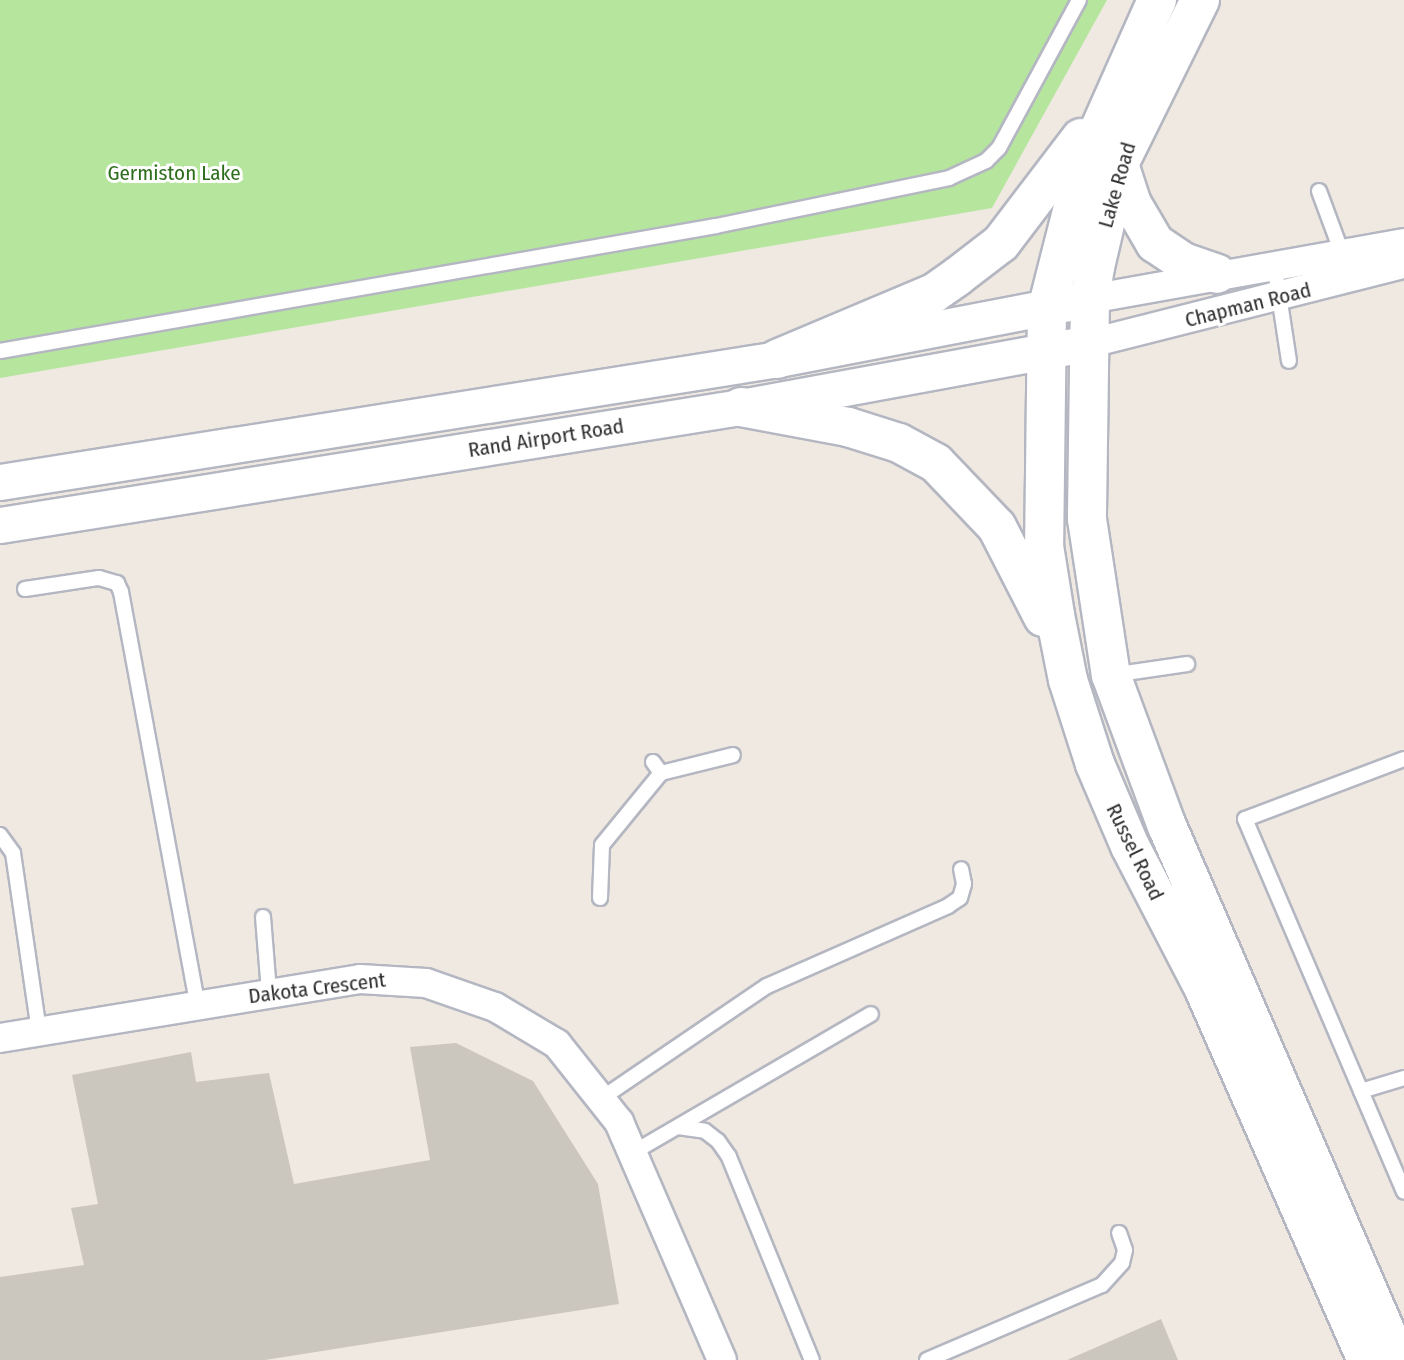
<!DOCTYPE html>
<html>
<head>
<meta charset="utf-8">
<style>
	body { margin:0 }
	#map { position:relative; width:1404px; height:1360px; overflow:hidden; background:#efe9e1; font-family:"Fira Sans Condensed",sans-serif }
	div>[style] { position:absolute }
	.green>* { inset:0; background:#b6e59e }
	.building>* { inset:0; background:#cbc7bf }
	.roads { filter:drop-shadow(2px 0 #b4b7c1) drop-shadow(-2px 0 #b4b7c1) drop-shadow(0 2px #b4b7c1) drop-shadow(0 -2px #b4b7c1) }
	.service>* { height:14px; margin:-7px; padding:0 7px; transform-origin:7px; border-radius:7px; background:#fff }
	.minor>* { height:28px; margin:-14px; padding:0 14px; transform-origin:14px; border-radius:14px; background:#fff }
	.tertiary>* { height:35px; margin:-17.5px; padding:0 17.5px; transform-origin:17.5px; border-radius:17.5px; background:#fff }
	.secondary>* { height:38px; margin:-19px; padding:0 19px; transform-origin:19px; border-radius:19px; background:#fff }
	span { translate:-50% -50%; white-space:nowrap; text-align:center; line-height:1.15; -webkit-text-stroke:6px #fff; paint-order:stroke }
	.park-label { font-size:21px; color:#2c6e1b }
	.street-label { font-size:21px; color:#2e2e2e }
</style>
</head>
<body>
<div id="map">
	<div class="green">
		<div style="clip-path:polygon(0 0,1107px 0,992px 208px,0 378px)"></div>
	</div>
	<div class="building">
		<div style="clip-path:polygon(456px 1043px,533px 1081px,598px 1184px,619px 1304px,265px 1360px,0 1360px,0 1277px,84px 1265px,71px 1208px,98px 1204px,72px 1075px,191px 1052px,196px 1082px,269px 1073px,294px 1184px,430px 1160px,410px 1047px)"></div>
		<div style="clip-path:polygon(1161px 1319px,1178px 1360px,1067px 1360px)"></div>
	</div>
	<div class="roads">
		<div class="service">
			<div style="left:1319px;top:191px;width:69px;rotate:69.7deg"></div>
			<div style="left:1274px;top:263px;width:99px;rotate:81.3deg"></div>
			<div style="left:0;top:351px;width:727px;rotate:-9.9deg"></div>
			<div style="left:716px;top:226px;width:238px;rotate:-11.6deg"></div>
			<div style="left:949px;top:178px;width:41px;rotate:-24.7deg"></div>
			<div style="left:986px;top:161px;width:18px;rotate:-45deg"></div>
			<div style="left:999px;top:148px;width:168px;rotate:-61.6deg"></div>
			<div style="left:25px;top:589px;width:75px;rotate:-8.5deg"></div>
			<div style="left:99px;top:578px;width:19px;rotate:16deg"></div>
			<div style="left:117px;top:583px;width:10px;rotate:66deg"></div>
			<div style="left:121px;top:592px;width:419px;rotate:79.5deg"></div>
			<div style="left:1112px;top:675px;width:76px;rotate:-8.3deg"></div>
			<div style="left:1404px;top:759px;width:170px;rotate:159.3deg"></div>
			<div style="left:1245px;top:819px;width:405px;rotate:66.9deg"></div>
			<div style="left:653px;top:762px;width:14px;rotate:54deg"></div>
			<div style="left:661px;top:773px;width:74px;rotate:-14deg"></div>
			<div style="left:0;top:835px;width:22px;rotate:54deg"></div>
			<div style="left:13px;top:853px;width:181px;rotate:81.7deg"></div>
			<div style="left:600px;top:898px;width:53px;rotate:-87.8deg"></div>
			<div style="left:602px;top:845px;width:93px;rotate:-50.7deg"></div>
			<div style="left:263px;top:917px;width:74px;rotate:85.4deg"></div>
			<div style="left:1361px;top:1091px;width:45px;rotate:-16.8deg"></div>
			<div style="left:602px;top:1098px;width:199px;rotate:-34.2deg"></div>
			<div style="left:767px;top:986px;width:198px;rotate:-23.8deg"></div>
			<div style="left:948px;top:906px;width:14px;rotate:-34deg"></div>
			<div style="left:960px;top:898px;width:15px;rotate:-74deg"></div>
			<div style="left:964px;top:884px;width:15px;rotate:-101deg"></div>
			<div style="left:678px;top:1127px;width:27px;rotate:8deg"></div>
			<div style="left:705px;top:1131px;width:16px;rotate:38deg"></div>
			<div style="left:718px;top:1141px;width:19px;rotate:55deg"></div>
			<div style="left:729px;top:1157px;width:219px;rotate:67.8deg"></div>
			<div style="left:634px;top:1152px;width:274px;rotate:-30.2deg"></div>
			<div style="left:927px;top:1360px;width:190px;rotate:-23.2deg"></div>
			<div style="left:1102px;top:1285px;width:30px;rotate:-48deg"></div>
			<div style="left:1122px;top:1263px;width:13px;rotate:-77deg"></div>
			<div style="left:1125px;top:1250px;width:18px;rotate:-109deg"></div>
		</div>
		<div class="minor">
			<div style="left:1090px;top:299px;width:319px;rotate:-10.1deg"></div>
			<div style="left:1091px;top:343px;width:323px;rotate:-14.2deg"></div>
			<div style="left:0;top:1038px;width:365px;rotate:-9.3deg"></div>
			<div style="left:360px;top:979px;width:66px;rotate:3.5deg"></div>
			<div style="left:426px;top:983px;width:73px;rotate:19.2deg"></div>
			<div style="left:495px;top:1007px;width:72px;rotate:30.8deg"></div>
			<div style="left:557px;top:1044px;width:100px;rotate:51.5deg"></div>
			<div style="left:619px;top:1122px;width:259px;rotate:66.6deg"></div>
		</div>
		<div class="tertiary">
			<div style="left:0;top:482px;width:788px;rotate:-8.98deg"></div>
			<div style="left:778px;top:359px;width:318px;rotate:-10.9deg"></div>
			<div style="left:0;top:525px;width:750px;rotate:-9.05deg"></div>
			<div style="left:741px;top:407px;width:356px;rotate:-10.4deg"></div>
		</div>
		<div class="secondary">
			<div style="left:1157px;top:0;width:180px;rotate:114deg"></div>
			<div style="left:1084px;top:164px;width:150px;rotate:104.3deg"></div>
			<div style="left:1047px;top:309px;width:237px;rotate:90.7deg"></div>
			<div style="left:1044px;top:546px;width:70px;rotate:80.9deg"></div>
			<div style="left:1055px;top:615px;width:66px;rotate:78.7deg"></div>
			<div style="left:1068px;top:680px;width:88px;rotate:72.2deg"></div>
			<div style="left:1095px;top:764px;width:89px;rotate:66.9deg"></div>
			<div style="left:1130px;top:846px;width:161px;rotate:62.6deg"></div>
			<div style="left:1204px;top:989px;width:405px;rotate:66.3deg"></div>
			<div style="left:1200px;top:0;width:183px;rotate:116.3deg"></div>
			<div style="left:1119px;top:164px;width:106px;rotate:103.1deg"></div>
			<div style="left:1095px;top:267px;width:32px;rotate:99deg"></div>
			<div style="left:1090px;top:299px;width:220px;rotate:90.8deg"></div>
			<div style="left:1087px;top:519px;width:158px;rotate:81.3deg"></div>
			<div style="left:1111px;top:675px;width:161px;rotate:69.7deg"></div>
			<div style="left:1167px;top:826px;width:582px;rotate:66.61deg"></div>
			<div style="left:1119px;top:164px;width:40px;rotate:72deg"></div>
			<div style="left:1131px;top:202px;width:48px;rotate:59.7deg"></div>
			<div style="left:1155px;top:243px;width:34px;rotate:34deg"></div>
			<div style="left:1183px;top:262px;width:36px;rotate:19deg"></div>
			<div style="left:777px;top:359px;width:170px;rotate:-22.8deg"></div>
			<div style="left:934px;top:293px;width:29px;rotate:-35deg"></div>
			<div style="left:958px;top:276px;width:54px;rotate:-37.5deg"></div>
			<div style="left:1001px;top:243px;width:132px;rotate:-52.7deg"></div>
			<div style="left:741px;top:407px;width:109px;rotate:10.6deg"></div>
			<div style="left:848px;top:427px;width:53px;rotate:17.4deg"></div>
			<div style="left:899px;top:443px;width:42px;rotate:28.4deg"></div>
			<div style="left:936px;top:463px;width:88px;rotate:46.4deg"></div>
			<div style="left:997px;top:527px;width:101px;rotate:62.9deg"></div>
		</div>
	</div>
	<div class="park-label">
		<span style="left:174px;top:173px">Germiston Lake</span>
	</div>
	<div class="street-label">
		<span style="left:1117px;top:185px;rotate:-74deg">Lake Road</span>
		<span style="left:1248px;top:305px;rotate:-14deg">Chapman Road</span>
		<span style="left:546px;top:438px;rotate:-9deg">Rand Airport Road</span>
		<span style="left:1135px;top:852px;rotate:64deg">Russel Road</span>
		<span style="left:317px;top:988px;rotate:-7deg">Dakota Crescent</span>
	</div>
</div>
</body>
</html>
